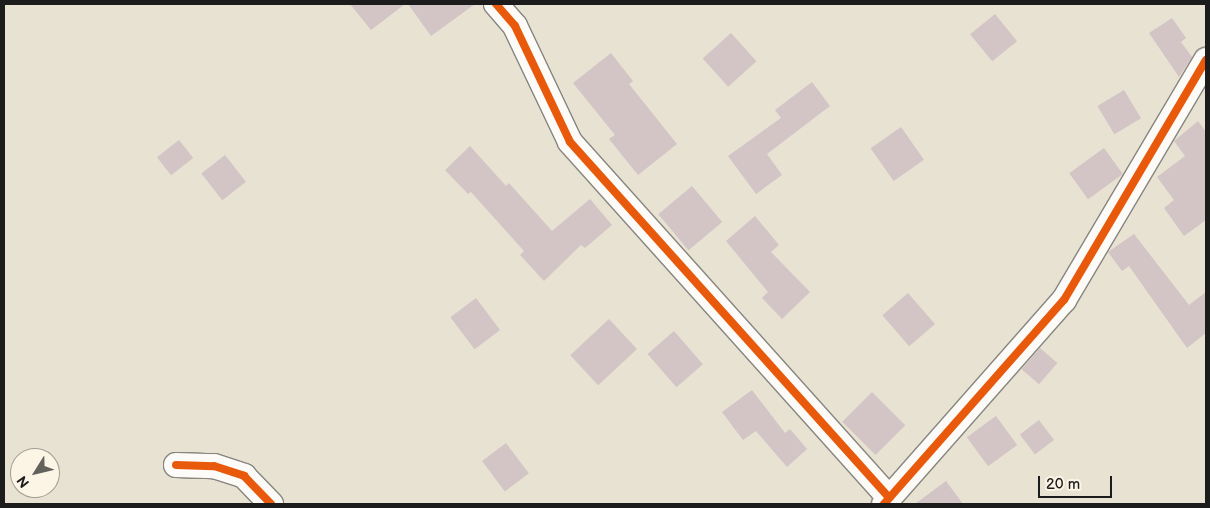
<!DOCTYPE html>
<html>
<head>
<meta charset="utf-8">
<style>
	body { margin:0 }
	#map { position:relative; width:1210px; height:508px; overflow:hidden; background:#e8e2d3; font-family:"Balsamiq Sans",sans-serif }
	div>[style] { position:absolute }
	.building>* { inset:0; background:#d3c4c5; transform-origin:0 0 }
	.roads { filter:drop-shadow(1px 0 #88857e) drop-shadow(-1px 0 #88857e) drop-shadow(0 1px #88857e) drop-shadow(0 -1px #88857e) }
	.minor>* { height:24px; margin:-12px; padding:0 12px; transform-origin:12px; border-radius:12px; background:#fcfbf8 }
	.cycleway>* { height:8px; margin:-4px; padding:0 4px; transform-origin:4px; border-radius:4px; background:#e8590c }
	span { translate:-50% -50%; white-space:nowrap; text-align:center; line-height:1.15; -webkit-text-stroke:4px #fcf5e5; paint-order:stroke }
	.frame { position:absolute; inset:0; border:5px solid #1c1c1c; pointer-events:none }
	.north { position:absolute; left:10px; top:448px; width:50px; height:50px; box-sizing:border-box; background:#fcf5e5; border:1px solid #a29e95; border-radius:50%; rotate:234deg; font-size:14px; font-weight:700; line-height:20px; text-align:center; color:#1c1c1c }
	.north::after { content:''; display:block; margin:auto; width:18px; height:22px; background:#63615c; clip-path:polygon(50% 0,100% 100%,50% 72%,0 100%) }
	.scale { position:absolute; left:1038px; top:476px; width:74px; height:22px; box-sizing:border-box; border:2px solid #1c1c1c; border-top:0; padding-left:6px; font-size:15px; line-height:18px; white-space:nowrap; color:#1c1c1c; -webkit-text-stroke:4px #fcf5e5; paint-order:stroke }
</style>
</head>
<body>
<div id="map">
	<div class="building">
		<div style="clip-path:polygon(350px 4px,405px 4px,371px 30px)"></div>
		<div style="clip-path:polygon(408px 4px,475px 4px,431px 36px)"></div>
		<div style="left:995px;top:14px;width:35px;height:32px;rotate:51deg"></div>
		<div style="clip-path:polygon(1172px 18px,1186px 38px,1181px 42px,1192px 57px,1179px 77px,1149px 33px)"></div>
		<div style="left:731px;top:33px;width:38px;height:38px;rotate:48deg"></div>
		<div style="clip-path:polygon(611px 53px,633px 81px,629px 84px,677px 144px,638px 175px,609px 139px,615px 135px,573px 83px)"></div>
		<div style="clip-path:polygon(812px 82px,830px 106px,767px 154px,782px 175px,756px 194px,728px 156px,781px 118px,775px 110px)"></div>
		<div style="left:1124px;top:90px;width:33px;height:31px;rotate:59deg"></div>
		<div style="clip-path:polygon(1198px 121px,1206px 132px,1206px 220px,1184px 236px,1164px 208px,1174px 200px,1157px 177px,1185px 156px,1174px 141px)"></div>
		<div style="left:901px;top:127px;width:40px;height:37px;rotate:55deg"></div>
		<div style="left:179px;top:140px;width:23px;height:28px;rotate:52deg"></div>
		<div style="clip-path:polygon(470px 146px,506px 186px,509px 183px,552px 231px,590px 199px,612px 225px,585px 248px,581px 245px,544px 281px,520px 255px,524px 251px,471px 192px,468px 194px,445px 170px)"></div>
		<div style="left:1104px;top:148px;width:32px;height:43px;rotate:54deg"></div>
		<div style="left:225px;top:155px;width:34px;height:30px;rotate:52deg"></div>
		<div style="left:692px;top:186px;width:47px;height:44px;rotate:50deg"></div>
		<div style="clip-path:polygon(755px 216px,779px 245px,771px 252px,810px 292px,782px 319px,762px 298px,768px 292px,726px 241px)"></div>
		<div style="clip-path:polygon(1134px 234px,1189px 305px,1206px 292px,1206px 333px,1187px 348px,1129px 266px,1122px 271px,1108px 252px)"></div>
		<div style="left:908px;top:293px;width:41px;height:34px;rotate:49deg"></div>
		<div style="left:476px;top:298px;width:40px;height:32px;rotate:53deg"></div>
		<div style="left:609px;top:319px;width:41px;height:53px;rotate:47deg"></div>
		<div style="left:674px;top:331px;width:44px;height:35px;rotate:49deg"></div>
		<div style="left:1040px;top:348px;width:23px;height:28px;rotate:41deg"></div>
		<div style="clip-path:polygon(752px 390px,785px 433px,790px 429px,807px 449px,787px 467px,756px 431px,743px 440px,722px 412px)"></div>
		<div style="left:872px;top:392px;width:47px;height:42px;rotate:45deg"></div>
		<div style="left:996px;top:416px;width:36px;height:36px;rotate:54deg"></div>
		<div style="left:1039px;top:420px;width:25px;height:24px;rotate:53deg"></div>
		<div style="left:506px;top:443px;width:38px;height:30px;rotate:53deg"></div>
		<div style="clip-path:polygon(946px 481px,963px 504px,915px 504px)"></div>
	</div>
	<div class="roads">
		<div class="minor">
			<div style="left:496px;top:4px;width:29px;rotate:49deg"></div>
			<div style="left:515px;top:26px;width:128px;rotate:64.6deg"></div>
			<div style="left:570px;top:142px;width:478px;rotate:48.1deg"></div>
			<div style="left:176px;top:465px;width:38px;rotate:2deg"></div>
			<div style="left:214px;top:466px;width:32px;rotate:18deg"></div>
			<div style="left:244px;top:476px;width:39px;rotate:46deg"></div>
			<div style="left:884px;top:504px;width:272px;rotate:-48.6deg"></div>
			<div style="left:1064px;top:300px;width:279px;rotate:-59.4deg"></div>
		</div>
	</div>
	<div class="cycleway">
		<div style="left:496px;top:4px;width:29px;rotate:49deg"></div>
		<div style="left:515px;top:26px;width:128px;rotate:64.6deg"></div>
		<div style="left:570px;top:142px;width:478px;rotate:48.1deg"></div>
		<div style="left:176px;top:465px;width:38px;rotate:2deg"></div>
		<div style="left:214px;top:466px;width:32px;rotate:18deg"></div>
		<div style="left:244px;top:476px;width:39px;rotate:46deg"></div>
		<div style="left:884px;top:504px;width:272px;rotate:-48.6deg"></div>
		<div style="left:1064px;top:300px;width:279px;rotate:-59.4deg"></div>
	</div>
	<div class="frame"></div>
	<div class="north">N</div>
	<div class="scale">20 m</div>
</div>
</body>
</html>
